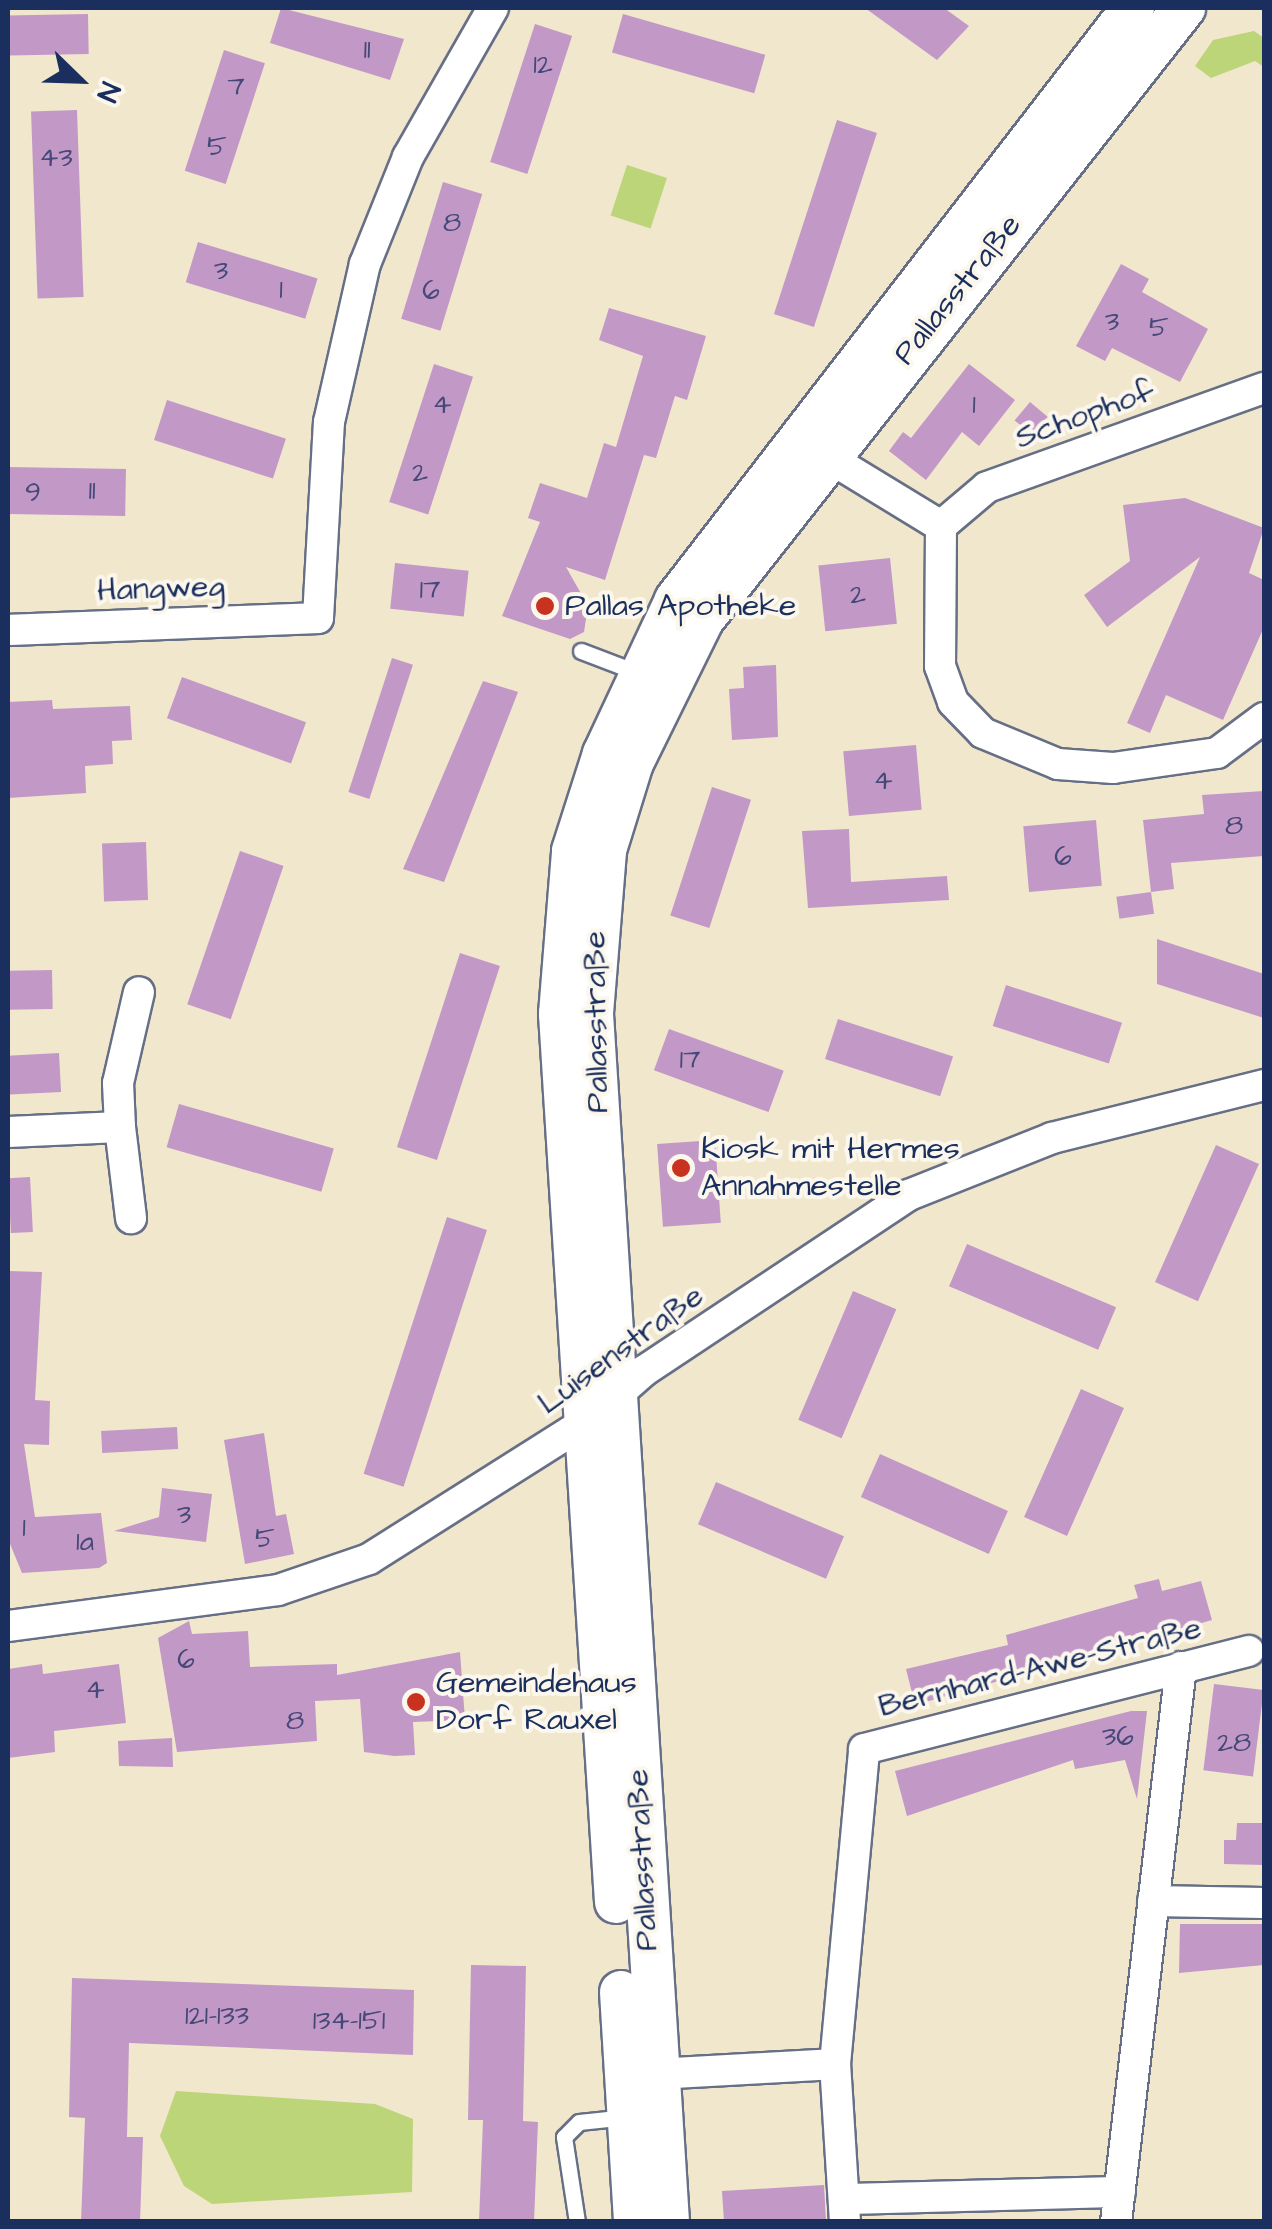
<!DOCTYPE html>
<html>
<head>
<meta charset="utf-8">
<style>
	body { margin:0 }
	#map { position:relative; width:1272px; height:2229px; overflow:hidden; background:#f1e7cd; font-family:"Architects Daughter",sans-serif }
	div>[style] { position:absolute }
	.green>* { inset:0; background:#bdd579; transform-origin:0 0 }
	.building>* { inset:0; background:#c298c7; transform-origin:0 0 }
	.roads { filter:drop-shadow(2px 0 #666f85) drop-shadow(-2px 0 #666f85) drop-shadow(0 2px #666f85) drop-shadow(0 -2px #666f85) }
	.lane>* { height:15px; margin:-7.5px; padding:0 7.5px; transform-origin:7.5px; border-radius:7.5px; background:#fff }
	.street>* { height:30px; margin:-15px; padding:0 15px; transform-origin:15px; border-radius:15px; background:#fff }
	.secondary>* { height:42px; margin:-21px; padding:0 21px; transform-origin:21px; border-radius:21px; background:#fff }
	.dots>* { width:28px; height:28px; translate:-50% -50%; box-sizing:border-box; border:5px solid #fbf7ec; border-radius:50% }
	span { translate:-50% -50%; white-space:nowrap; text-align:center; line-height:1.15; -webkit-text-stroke:8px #fbf7ec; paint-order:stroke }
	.number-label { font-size:28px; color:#454978 }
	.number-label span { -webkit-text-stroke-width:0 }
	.street-label { font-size:32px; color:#1b2f5e }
	.poi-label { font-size:32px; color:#1b2f5e }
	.left { translate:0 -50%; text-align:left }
	.frame { position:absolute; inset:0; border:10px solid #1b2f5e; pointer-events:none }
	.north { position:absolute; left:30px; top:30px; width:100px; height:100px; -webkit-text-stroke:8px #fbf7ec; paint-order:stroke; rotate:113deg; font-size:28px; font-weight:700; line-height:40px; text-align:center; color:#1b2f5e }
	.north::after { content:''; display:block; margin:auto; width:35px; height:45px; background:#1b2f5e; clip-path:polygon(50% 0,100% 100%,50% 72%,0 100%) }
</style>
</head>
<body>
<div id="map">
	<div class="green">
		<div style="clip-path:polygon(1254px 31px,1264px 38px,1264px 67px,1255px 61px,1211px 78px,1195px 66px,1213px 40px)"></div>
		<div style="left:627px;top:165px;width:42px;height:53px;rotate:18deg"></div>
		<div style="clip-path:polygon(176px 2091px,375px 2104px,413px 2119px,412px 2192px,212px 2204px,184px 2186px,160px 2136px)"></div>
	</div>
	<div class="building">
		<div style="clip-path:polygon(281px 8px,404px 39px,390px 80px,270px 43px)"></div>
		<div style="clip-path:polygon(865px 8px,944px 8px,969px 26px,937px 60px)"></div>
		<div style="left:88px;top:14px;width:40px;height:80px;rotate:89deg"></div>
		<div style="left:623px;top:14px;width:148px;height:40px;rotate:16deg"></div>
		<div style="left:535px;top:24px;width:39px;height:145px;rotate:18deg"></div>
		<div style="left:224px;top:50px;width:43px;height:127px;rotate:18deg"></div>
		<div style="left:77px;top:110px;width:187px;height:46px;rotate:88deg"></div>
		<div style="left:837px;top:120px;width:42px;height:204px;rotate:18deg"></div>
		<div style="left:443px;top:182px;width:41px;height:143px;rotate:17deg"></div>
		<div style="left:198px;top:242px;width:125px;height:42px;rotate:17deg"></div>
		<div style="clip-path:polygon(1121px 264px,1149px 279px,1142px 292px,1208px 329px,1180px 382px,1112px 348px,1105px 361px,1076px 346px)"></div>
		<div style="clip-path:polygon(609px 308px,706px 336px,687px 400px,675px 396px,656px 458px,644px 455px,605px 580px,566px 567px,588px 606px,584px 632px,570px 639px,502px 616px,540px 522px,528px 518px,540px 483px,587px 498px,604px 443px,616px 447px,643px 356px,599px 340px)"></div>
		<div style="left:434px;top:364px;width:41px;height:145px;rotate:18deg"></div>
		<div style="clip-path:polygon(969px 364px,1015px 400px,979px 446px,962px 432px,926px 480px,889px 451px,903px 432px,911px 438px)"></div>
		<div style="left:167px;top:400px;width:125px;height:42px;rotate:18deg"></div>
		<div style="left:1030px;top:402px;width:23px;height:24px;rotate:40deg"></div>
		<div style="left:8px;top:467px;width:118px;height:47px;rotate:1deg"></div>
		<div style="clip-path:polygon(1185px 498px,1264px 528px,1249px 573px,1264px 580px,1264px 627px,1223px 720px,1166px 695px,1150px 733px,1127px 723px,1200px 557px,1107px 627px,1084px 595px,1130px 561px,1123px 505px)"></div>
		<div style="left:890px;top:558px;width:66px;height:72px;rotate:84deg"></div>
		<div style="left:395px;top:563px;width:74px;height:46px;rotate:6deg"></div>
		<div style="left:392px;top:658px;width:22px;height:141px;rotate:18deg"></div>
		<div style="clip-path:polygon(776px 665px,778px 737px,732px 740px,729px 689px,744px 688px,743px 667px)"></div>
		<div style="left:182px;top:677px;width:132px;height:44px;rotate:20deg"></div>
		<div style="clip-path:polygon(483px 681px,518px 692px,444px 882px,403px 869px)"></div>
		<div style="clip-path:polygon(52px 700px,53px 709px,130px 706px,132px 740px,112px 741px,113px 764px,85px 766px,86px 793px,8px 798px,8px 702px)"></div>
		<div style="left:916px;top:745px;width:65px;height:73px;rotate:85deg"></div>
		<div style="left:712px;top:787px;width:41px;height:135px;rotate:18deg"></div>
		<div style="clip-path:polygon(1264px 791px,1264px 856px,1171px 863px,1174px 889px,1151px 892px,1143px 820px,1204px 814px,1202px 795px)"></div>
		<div style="left:1096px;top:820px;width:66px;height:73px;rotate:85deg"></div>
		<div style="clip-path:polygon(849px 829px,851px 882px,947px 876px,949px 900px,808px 908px,802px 831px)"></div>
		<div style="left:146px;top:842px;width:58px;height:44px;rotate:88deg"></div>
		<div style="left:240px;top:851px;width:46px;height:162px;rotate:19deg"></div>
		<div style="left:1151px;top:892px;width:22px;height:35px;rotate:82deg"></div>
		<div style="clip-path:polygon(1157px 939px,1264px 974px,1264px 1018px,1157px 984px)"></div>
		<div style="left:460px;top:953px;width:42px;height:204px;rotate:18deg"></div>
		<div style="left:52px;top:970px;width:39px;height:44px;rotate:89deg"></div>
		<div style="left:1006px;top:985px;width:122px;height:43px;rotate:18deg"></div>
		<div style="left:838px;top:1019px;width:121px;height:42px;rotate:18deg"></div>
		<div style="left:669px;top:1029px;width:122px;height:44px;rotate:20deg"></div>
		<div style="left:59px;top:1053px;width:39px;height:51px;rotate:87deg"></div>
		<div style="left:179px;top:1104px;width:161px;height:45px;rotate:16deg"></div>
		<div style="left:715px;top:1140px;width:83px;height:58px;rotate:86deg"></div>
		<div style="left:1216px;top:1145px;width:47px;height:150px;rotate:24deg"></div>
		<div style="left:30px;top:1177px;width:55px;height:22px;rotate:87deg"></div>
		<div style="left:447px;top:1217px;width:42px;height:270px;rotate:18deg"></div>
		<div style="left:967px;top:1244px;width:162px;height:46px;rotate:23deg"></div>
		<div style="clip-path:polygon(8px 1271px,42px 1272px,35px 1400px,50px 1401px,49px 1445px,24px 1444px,35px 1517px,101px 1513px,107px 1563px,99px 1568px,22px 1573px,8px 1539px)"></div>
		<div style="left:853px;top:1291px;width:47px;height:140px;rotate:23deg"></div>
		<div style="left:1081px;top:1389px;width:47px;height:140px;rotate:24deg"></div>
		<div style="left:177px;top:1427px;width:22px;height:76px;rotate:87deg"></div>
		<div style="clip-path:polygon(264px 1433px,276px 1516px,286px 1514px,294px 1554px,245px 1564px,224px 1440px)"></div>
		<div style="left:880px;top:1454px;width:140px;height:47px;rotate:24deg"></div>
		<div style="left:716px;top:1482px;width:139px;height:46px;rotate:23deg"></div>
		<div style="clip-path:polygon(162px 1488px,212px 1494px,206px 1542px,114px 1531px,159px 1517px)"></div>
		<div style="clip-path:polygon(1159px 1579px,1162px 1591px,1201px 1581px,1212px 1620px,915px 1705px,906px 1669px,1008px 1645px,1006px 1635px,1138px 1598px,1134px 1585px)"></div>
		<div style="clip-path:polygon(189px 1621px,192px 1634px,248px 1631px,250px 1667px,337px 1664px,337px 1675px,460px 1652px,465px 1720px,413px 1722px,415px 1755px,394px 1756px,364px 1752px,360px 1699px,315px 1701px,317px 1741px,177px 1752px,158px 1638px)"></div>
		<div style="clip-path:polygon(42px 1664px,43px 1674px,119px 1664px,126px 1723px,54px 1731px,55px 1752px,8px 1758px,8px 1669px)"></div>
		<div style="left:1214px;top:1684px;width:50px;height:87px;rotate:7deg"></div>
		<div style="clip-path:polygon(1131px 1711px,1147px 1711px,1137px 1799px,1125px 1760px,1075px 1769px,1073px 1760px,907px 1816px,895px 1771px)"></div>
		<div style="clip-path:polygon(172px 1738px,173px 1767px,119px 1766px,118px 1741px)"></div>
		<div style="clip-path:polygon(1237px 1823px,1264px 1823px,1264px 1865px,1224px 1864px,1224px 1840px,1236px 1840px)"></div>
		<div style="clip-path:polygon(1180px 1924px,1264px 1924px,1264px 1965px,1179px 1973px)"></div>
		<div style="clip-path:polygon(471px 1965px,526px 1966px,523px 2121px,538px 2122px,534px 2222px,479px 2222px,483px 2120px,468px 2120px)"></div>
		<div style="clip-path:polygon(72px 1978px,414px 1990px,413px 2055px,129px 2043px,127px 2137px,143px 2137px,140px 2222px,81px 2222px,85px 2118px,69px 2117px)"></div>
		<div style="clip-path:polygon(824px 2185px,826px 2222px,724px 2222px,722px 2191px)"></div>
	</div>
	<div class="roads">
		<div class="lane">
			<div style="left:581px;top:651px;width:62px;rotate:20.8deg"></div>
			<div style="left:577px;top:2222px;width:86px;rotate:-98.7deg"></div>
			<div style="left:564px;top:2137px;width:21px;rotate:-45deg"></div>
			<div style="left:579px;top:2122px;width:48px;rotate:-5.9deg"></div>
		</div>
		<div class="street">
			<div style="left:813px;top:448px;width:150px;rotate:31.4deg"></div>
			<div style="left:941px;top:526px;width:60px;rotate:-40.3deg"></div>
			<div style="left:987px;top:487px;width:294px;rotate:-19.7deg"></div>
			<div style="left:941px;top:526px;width:140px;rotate:90.4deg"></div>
			<div style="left:940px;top:666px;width:38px;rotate:70deg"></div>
			<div style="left:953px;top:702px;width:43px;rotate:45.9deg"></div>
			<div style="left:983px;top:733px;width:81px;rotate:22.5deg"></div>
			<div style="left:1058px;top:764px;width:55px;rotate:4.2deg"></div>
			<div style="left:1113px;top:768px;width:105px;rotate:-8.2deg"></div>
			<div style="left:1217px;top:753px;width:59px;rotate:-36.7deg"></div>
			<div style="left:8px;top:630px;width:310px;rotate:-2.2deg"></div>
			<div style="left:318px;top:618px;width:196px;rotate:-86.8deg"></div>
			<div style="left:329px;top:422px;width:162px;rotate:-77.2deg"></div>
			<div style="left:365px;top:264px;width:115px;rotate:-68.1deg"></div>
			<div style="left:408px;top:157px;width:172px;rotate:-60.3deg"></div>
			<div style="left:120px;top:1127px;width:92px;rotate:83.1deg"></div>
			<div style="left:8px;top:1132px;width:112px;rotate:-2.6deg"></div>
			<div style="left:120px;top:1127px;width:44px;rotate:-92.6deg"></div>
			<div style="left:118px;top:1083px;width:93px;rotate:-77deg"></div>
			<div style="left:8px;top:1626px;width:272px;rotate:-7.6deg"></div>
			<div style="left:278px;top:1590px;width:96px;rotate:-18.8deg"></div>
			<div style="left:369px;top:1559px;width:257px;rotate:-32.3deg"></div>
			<div style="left:586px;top:1422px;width:77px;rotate:-41.3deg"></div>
			<div style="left:644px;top:1371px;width:318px;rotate:-33.6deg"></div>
			<div style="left:909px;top:1195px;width:154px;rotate:-21.7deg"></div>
			<div style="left:1052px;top:1138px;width:219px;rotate:-14deg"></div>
			<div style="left:1153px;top:1901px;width:111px;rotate:1deg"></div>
			<div style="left:639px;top:2075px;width:196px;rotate:-3.2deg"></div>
			<div style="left:844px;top:2199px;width:276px;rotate:-1.5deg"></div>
			<div style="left:845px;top:2222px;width:158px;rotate:-93.6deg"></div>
			<div style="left:835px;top:2064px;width:316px;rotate:-84.7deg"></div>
			<div style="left:864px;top:1749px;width:397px;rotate:-14.3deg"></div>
			<div style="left:1116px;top:2222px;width:559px;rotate:-83.32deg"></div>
		</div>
		<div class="secondary">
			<div style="left:616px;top:1902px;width:890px;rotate:-93.61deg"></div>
			<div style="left:560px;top:1014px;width:164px;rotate:-85.4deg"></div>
			<div style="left:573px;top:851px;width:102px;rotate:-72.3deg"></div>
			<div style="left:604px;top:754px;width:170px;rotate:-64.9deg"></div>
			<div style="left:676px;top:600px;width:748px;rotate:-52.33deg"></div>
			<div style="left:621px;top:1992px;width:230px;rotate:86.5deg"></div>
			<div style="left:668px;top:2222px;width:1211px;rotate:-93.6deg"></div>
			<div style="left:592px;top:1013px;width:164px;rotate:-85.4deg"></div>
			<div style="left:605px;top:850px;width:91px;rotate:-72.8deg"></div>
			<div style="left:632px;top:763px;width:161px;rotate:-63.8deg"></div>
			<div style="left:703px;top:619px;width:778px;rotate:-51.79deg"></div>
		</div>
	</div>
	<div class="dots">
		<div style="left:545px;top:606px;background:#c8321e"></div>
		<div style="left:681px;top:1168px;background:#c8321e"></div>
		<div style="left:416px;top:1702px;background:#c8321e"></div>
	</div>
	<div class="number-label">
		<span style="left:367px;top:50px">11</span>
		<span style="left:543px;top:65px">12</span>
		<span style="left:236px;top:87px">7</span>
		<span style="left:217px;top:147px">5</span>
		<span style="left:56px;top:158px">43</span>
		<span style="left:452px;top:223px">8</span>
		<span style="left:221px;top:271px">3</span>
		<span style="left:281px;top:290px">1</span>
		<span style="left:431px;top:291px">6</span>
		<span style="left:1112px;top:322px">3</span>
		<span style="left:1159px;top:328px">5</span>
		<span style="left:442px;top:405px">4</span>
		<span style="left:974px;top:405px">1</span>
		<span style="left:420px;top:473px">2</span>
		<span style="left:92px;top:491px">11</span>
		<span style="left:33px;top:493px">9</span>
		<span style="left:430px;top:590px">17</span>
		<span style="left:858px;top:595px">2</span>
		<span style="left:883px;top:781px">4</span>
		<span style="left:1234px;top:826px">8</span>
		<span style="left:1063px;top:857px">6</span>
		<span style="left:690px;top:1060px">17</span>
		<span style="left:184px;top:1515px">3</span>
		<span style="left:24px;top:1528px">1</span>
		<span style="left:265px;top:1539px">5</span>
		<span style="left:85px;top:1542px">1a</span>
		<span style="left:186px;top:1660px">6</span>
		<span style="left:95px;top:1690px">4</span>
		<span style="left:295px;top:1721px">8</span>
		<span style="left:1118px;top:1737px">36</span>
		<span style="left:1234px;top:1743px">28</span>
		<span style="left:217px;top:2016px">121-133</span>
		<span style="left:349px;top:2021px">134-151</span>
	</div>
	<div class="street-label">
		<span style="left:958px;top:290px;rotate:-51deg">Pallasstraße</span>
		<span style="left:1085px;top:415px;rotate:-20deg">Schophof</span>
		<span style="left:161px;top:589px;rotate:-2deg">Hangweg</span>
		<span style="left:597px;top:1022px;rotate:-91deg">Pallasstraße</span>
		<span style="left:621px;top:1350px;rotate:-36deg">Luisenstraße</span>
		<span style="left:1040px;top:1668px;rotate:-14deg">Bernhard-Awe-Straße</span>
		<span style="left:643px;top:1860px;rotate:-93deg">Pallasstraße</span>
	</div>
	<div class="poi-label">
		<span class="left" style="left:565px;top:606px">Pallas Apotheke</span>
		<span class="left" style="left:701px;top:1168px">Kiosk mit Hermes<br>Annahmestelle</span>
		<span class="left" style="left:436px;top:1702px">Gemeindehaus<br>Dorf Rauxel</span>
	</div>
	<div class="frame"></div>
	<div class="north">N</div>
</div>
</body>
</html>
